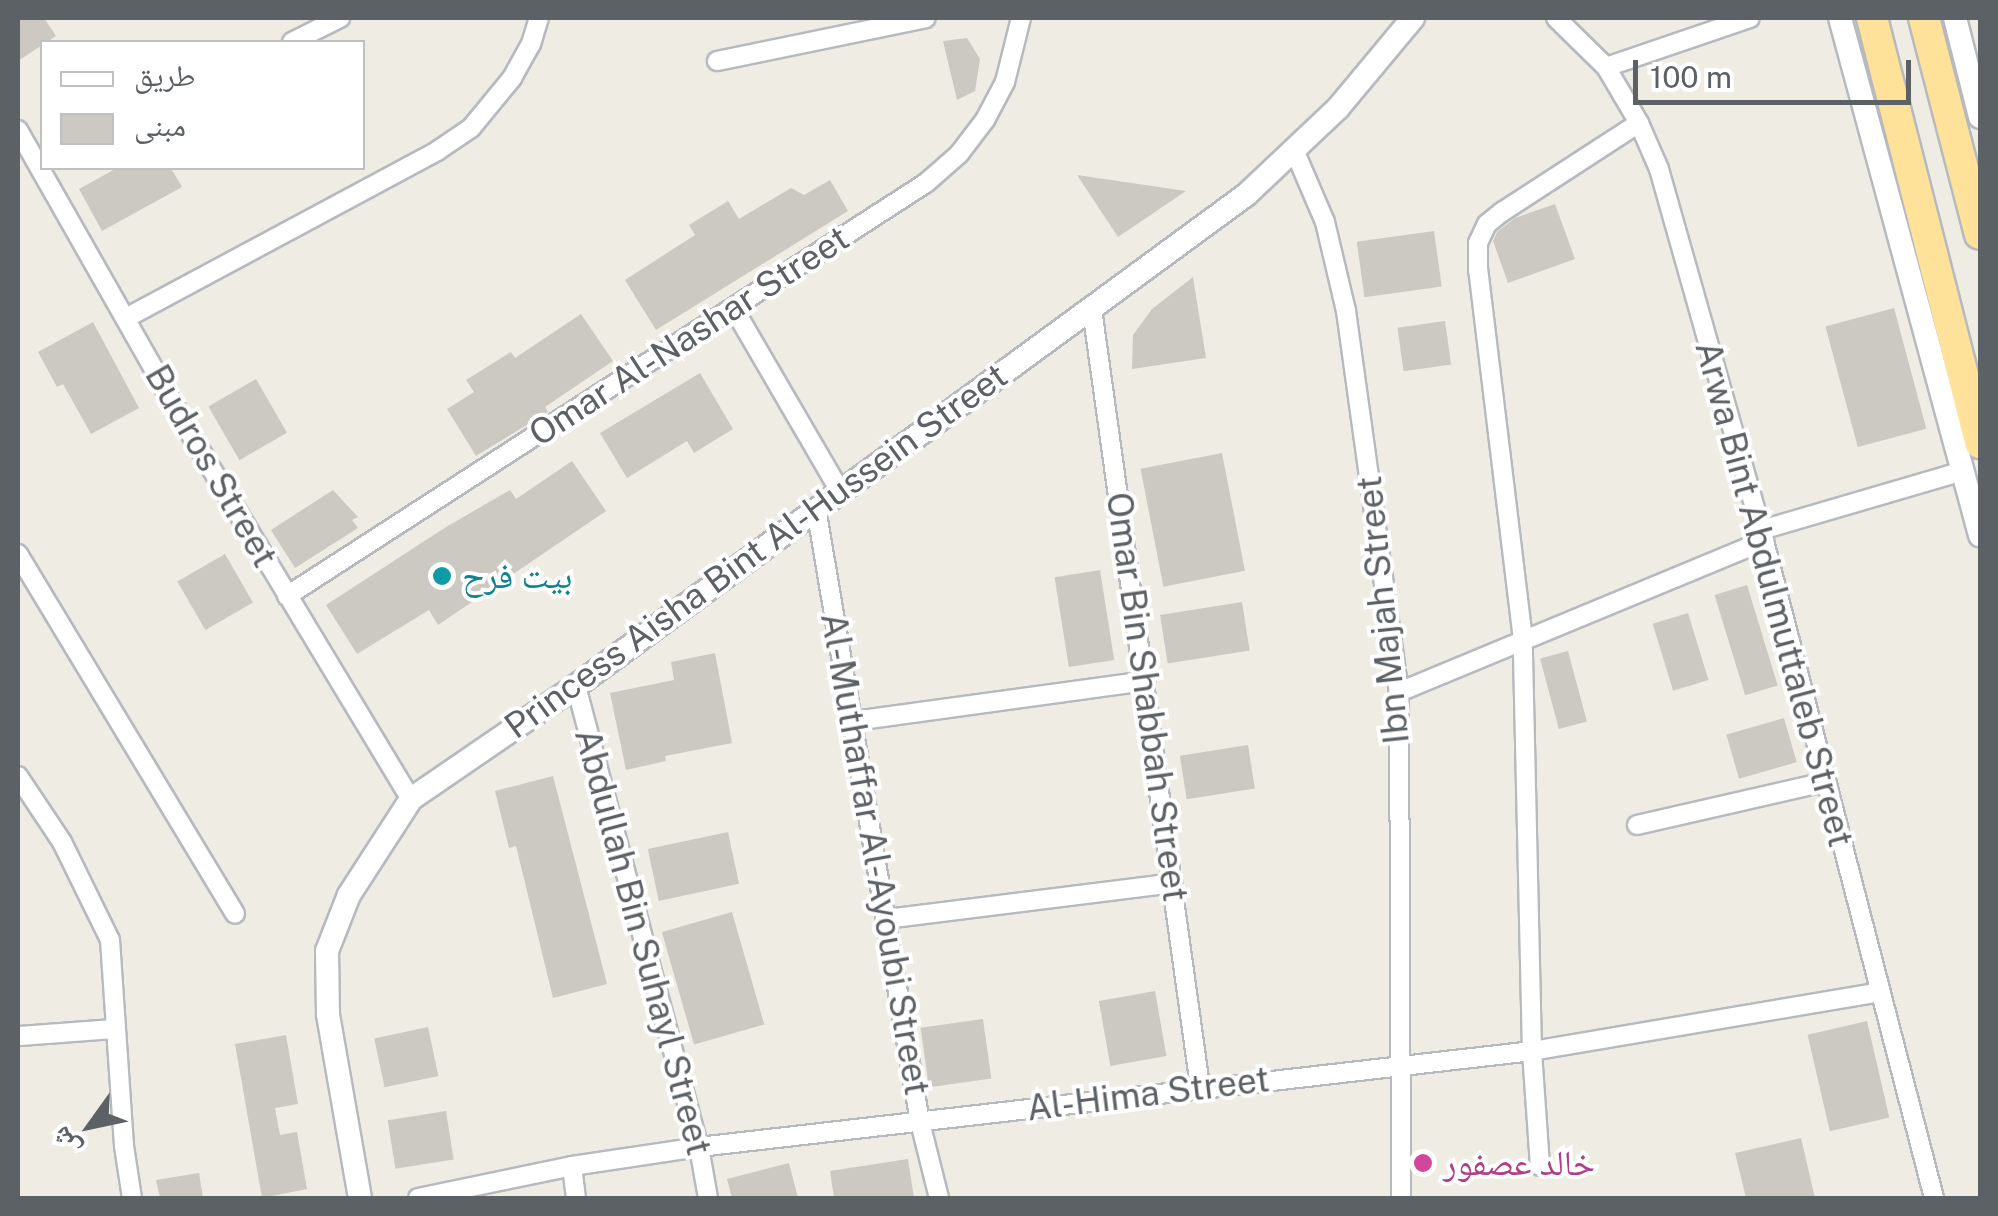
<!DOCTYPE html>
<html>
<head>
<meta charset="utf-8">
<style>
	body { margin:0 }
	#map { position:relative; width:1998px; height:1216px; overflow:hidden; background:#efece4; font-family:"Public Sans","Noto Naskh Arabic",sans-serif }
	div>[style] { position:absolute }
	.building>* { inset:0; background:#ccc9c3; transform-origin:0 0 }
	.roads { filter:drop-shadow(2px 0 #b6babf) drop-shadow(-2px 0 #b6babf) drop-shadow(0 2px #b6babf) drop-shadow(0 -2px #b6babf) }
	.minor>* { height:18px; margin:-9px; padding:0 9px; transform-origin:9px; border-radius:9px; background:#fff }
	.tertiary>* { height:22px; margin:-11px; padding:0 11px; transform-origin:11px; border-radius:11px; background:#fff }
	.trunk>* { height:30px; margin:-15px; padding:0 15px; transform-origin:15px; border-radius:15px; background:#ffe29a }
	.dots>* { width:28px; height:28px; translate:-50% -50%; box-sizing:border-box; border:5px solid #fff; border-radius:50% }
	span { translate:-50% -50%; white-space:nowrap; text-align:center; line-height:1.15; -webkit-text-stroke:8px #fff; paint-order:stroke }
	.street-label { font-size:35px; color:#5c6165 }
	.culture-label { font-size:35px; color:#0d838f }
	.left { translate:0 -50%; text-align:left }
	.hotel-label { font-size:35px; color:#b23c85 }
	.frame { position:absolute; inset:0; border:20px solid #5c6165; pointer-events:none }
	.legend { position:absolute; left:40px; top:40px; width:325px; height:130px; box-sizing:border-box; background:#fff; border:2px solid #bec0c1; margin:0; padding:12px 18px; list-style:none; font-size:30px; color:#5c6165 }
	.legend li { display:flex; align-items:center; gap:20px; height:50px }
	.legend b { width:50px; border:2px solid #bec0c1 }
	.north { position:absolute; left:40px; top:1076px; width:100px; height:100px; -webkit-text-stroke:8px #fff; paint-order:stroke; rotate:237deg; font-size:28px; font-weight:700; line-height:40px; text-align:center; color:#5c6165 }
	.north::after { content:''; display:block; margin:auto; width:35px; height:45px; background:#5c6165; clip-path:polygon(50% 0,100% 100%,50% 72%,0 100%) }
	.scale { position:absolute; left:1633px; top:60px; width:278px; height:45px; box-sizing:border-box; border:5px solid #5c6165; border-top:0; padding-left:12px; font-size:30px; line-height:35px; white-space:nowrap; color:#5c6165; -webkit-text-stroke:8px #fff; paint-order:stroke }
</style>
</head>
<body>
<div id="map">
	<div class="building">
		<div style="clip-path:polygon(18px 18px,44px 18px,56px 36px,18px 61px)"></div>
		<div style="clip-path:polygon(967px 38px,980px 59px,975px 91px,957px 100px,943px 41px)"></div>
		<div style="clip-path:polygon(117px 168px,171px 168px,182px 187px,102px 231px,79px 189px)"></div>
		<div style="clip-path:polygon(1077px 175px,1186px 191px,1118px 237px)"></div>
		<div style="clip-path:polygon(830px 180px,848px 211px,656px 330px,625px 280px,695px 235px,689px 225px,728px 201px,739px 219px,791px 188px,804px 195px)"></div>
		<div style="clip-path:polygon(1555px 204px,1575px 259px,1508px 283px,1493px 241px,1497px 232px,1515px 218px)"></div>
		<div style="left:1434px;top:231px;width:56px;height:78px;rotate:82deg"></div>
		<div style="clip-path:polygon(1193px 277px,1206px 358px,1132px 369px,1133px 335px,1152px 309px)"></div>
		<div style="left:1894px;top:308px;width:125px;height:71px;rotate:75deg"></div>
		<div style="clip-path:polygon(581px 314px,613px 361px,545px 407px,548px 412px,476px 456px,447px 409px,474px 392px,466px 380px,511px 352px,515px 358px)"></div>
		<div style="left:1445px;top:321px;width:44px;height:48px;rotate:82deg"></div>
		<div style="clip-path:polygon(93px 322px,139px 408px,91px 434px,63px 384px,57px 387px,38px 352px)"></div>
		<div style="clip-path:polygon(700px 373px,733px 429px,694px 453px,687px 441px,627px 478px,600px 433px)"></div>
		<div style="left:256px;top:379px;width:62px;height:55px;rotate:60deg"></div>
		<div style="left:1222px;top:453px;width:120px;height:83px;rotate:79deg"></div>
		<div style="clip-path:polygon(572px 461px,606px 511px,438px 625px,429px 610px,357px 654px,326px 605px,446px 527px,510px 490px,516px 499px)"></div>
		<div style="clip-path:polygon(333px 490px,358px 517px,352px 520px,358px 528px,295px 568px,271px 530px)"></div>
		<div style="left:225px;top:554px;width:56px;height:55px;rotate:60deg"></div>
		<div style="left:1100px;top:570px;width:91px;height:46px;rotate:81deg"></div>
		<div style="left:1747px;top:585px;width:105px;height:34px;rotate:73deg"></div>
		<div style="left:1242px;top:602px;width:49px;height:83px;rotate:81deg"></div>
		<div style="left:1688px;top:613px;width:70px;height:37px;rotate:73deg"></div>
		<div style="left:1568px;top:651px;width:73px;height:29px;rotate:75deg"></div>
		<div style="clip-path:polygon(715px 653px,732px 743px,665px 756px,666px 761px,626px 770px,610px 693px,674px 680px,671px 662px)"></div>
		<div style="left:1784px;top:718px;width:46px;height:60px;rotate:74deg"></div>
		<div style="left:1248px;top:745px;width:44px;height:69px;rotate:81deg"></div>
		<div style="clip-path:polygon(553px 776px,607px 984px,553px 998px,516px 846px,509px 848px,495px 791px)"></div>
		<div style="left:728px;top:832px;width:53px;height:82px;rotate:78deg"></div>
		<div style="left:732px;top:912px;width:117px;height:73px;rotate:74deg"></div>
		<div style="left:1155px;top:991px;width:66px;height:57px;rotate:80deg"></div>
		<div style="left:983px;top:1019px;width:60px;height:63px;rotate:82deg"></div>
		<div style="left:1867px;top:1021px;width:99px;height:61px;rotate:77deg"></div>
		<div style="left:428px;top:1027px;width:50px;height:55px;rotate:78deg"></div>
		<div style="clip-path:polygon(286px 1035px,298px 1104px,275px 1108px,280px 1135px,297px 1132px,307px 1189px,262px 1198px,235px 1044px)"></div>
		<div style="left:446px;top:1111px;width:49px;height:59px;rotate:81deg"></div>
		<div style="clip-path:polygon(1801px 1138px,1815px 1198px,1746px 1198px,1735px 1153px)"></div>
		<div style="clip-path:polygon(908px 1159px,914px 1198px,834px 1198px,830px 1171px)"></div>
		<div style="clip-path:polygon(789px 1163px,798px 1198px,732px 1198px,727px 1179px)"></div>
		<div style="clip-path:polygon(199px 1173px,203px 1198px,160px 1198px,156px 1180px)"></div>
	</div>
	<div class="roads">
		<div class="minor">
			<div style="left:1556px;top:18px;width:70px;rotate:44.4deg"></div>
			<div style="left:1606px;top:67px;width:65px;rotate:59.5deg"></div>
			<div style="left:1639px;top:123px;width:50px;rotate:66.5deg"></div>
			<div style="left:1659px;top:169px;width:387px;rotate:74.2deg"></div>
			<div style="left:1764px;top:541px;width:679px;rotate:75.49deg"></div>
			<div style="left:292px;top:42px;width:54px;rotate:-26.6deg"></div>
			<div style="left:717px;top:61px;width:213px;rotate:-11.6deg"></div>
			<div style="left:1606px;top:67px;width:152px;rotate:-18.8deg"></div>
			<div style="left:18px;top:130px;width:366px;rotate:60.4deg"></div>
			<div style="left:199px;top:448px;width:410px;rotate:58.9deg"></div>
			<div style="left:1295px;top:152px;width:76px;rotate:66.8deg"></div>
			<div style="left:1325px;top:222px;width:91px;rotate:76.7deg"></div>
			<div style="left:1346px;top:311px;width:385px;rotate:82.1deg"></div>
			<div style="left:1399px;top:692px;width:506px;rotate:89.77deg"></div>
			<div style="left:734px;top:309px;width:211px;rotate:59.8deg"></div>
			<div style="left:1092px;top:309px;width:784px;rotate:82.09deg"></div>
			<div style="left:126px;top:318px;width:353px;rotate:-28.2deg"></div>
			<div style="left:437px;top:151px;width:41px;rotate:-34.1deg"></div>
			<div style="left:471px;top:128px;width:65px;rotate:-50.6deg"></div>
			<div style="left:512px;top:78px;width:39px;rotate:-61deg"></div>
			<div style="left:531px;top:44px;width:27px;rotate:-73deg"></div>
			<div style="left:816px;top:508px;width:623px;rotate:80.39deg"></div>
			<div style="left:920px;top:1122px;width:78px;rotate:76deg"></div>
			<div style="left:1761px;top:530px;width:210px;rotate:-16.3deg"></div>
			<div style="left:18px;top:554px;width:420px;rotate:58.9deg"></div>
			<div style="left:287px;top:596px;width:761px;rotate:-32.88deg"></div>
			<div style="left:926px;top:183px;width:44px;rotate:-41.3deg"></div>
			<div style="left:959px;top:154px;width:43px;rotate:-52.6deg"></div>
			<div style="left:985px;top:120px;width:43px;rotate:-62.2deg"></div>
			<div style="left:1005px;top:82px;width:66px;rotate:-76deg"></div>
			<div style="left:576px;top:686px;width:477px;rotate:75.1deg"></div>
			<div style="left:699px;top:1147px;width:52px;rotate:80deg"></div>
			<div style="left:1399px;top:692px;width:395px;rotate:-22.5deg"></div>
			<div style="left:854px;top:721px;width:294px;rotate:-7.8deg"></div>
			<div style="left:18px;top:776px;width:79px;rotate:56.3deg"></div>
			<div style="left:62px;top:842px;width:109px;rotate:63.9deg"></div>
			<div style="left:110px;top:940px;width:206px;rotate:86.1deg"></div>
			<div style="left:124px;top:1146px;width:53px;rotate:81.3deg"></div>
			<div style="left:1637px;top:825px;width:193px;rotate:-12.9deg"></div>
			<div style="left:886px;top:919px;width:289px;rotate:-7.1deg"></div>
			<div style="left:19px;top:1036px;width:96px;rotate:-4.2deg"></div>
			<div style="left:572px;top:1166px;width:32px;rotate:83deg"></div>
			<div style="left:1540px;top:1166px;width:115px;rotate:-94deg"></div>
			<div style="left:1532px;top:1051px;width:411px;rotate:-91.3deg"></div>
			<div style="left:1523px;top:640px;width:373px;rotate:-96.9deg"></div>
			<div style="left:1478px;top:270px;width:27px;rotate:-90deg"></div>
			<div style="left:1478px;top:243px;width:21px;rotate:-65deg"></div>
			<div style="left:1487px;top:224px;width:19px;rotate:-39deg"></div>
			<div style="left:1502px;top:212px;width:163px;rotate:-33deg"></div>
			<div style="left:418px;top:1198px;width:157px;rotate:-11.7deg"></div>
			<div style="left:572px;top:1166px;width:128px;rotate:-8.5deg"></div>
			<div style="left:699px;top:1147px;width:839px;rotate:-6.57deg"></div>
			<div style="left:1532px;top:1051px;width:353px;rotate:-9.6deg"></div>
		</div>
		<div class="tertiary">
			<div style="left:1840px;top:18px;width:536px;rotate:74.85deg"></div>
			<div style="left:1955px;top:18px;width:102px;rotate:75.8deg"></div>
			<div style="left:360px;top:1198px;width:187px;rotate:-99.9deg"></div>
			<div style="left:328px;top:1014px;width:63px;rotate:-90.9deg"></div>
			<div style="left:327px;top:951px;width:60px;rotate:-68.6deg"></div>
			<div style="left:349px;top:895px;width:114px;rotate:-57.1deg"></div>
			<div style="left:411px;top:799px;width:200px;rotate:-34.4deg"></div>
			<div style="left:576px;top:686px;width:831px;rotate:-36.24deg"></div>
			<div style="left:1246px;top:195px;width:127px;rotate:-43.4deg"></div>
			<div style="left:1338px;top:108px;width:117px;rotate:-50.2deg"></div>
		</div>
		<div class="trunk">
			<div style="left:1872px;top:18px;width:439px;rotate:75.7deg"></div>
			<div style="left:1924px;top:18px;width:223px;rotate:75.5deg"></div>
		</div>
	</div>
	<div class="dots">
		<div style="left:442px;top:576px;background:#0f9aa8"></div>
		<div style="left:1423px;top:1163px;background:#d1479c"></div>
	</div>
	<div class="street-label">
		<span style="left:689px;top:336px;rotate:-33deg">Omar Al-Nashar Street</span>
		<span style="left:211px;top:466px;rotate:60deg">Budros Street</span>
		<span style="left:756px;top:551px;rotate:-36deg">Princess Aisha Bint Al-Hussein Street</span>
		<span style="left:1774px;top:594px;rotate:75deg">Arwa Bint Abdulmuttaleb Street</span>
		<span style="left:1383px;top:610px;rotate:-96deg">Ibn Majah Street</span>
		<span style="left:1147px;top:697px;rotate:82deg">Omar Bin Shabbah Street</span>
		<span style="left:875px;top:854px;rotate:80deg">Al-Muthaffar Al-Ayoubi Street</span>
		<span style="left:643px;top:942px;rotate:75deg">Abdullah Bin Suhayl Street</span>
		<span style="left:1148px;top:1094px;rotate:-7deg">Al-Hima Street</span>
	</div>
	<div class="culture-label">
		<span class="left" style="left:462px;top:576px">بيت فرح</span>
	</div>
	<div class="hotel-label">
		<span class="left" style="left:1443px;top:1163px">خالد عصفور</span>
	</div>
	<div class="frame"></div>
	<ul class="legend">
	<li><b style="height:12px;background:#fff"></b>طريق</li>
	<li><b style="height:28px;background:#ccc9c3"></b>مبنى</li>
	</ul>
	<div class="north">ش</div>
	<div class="scale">100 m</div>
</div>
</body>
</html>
